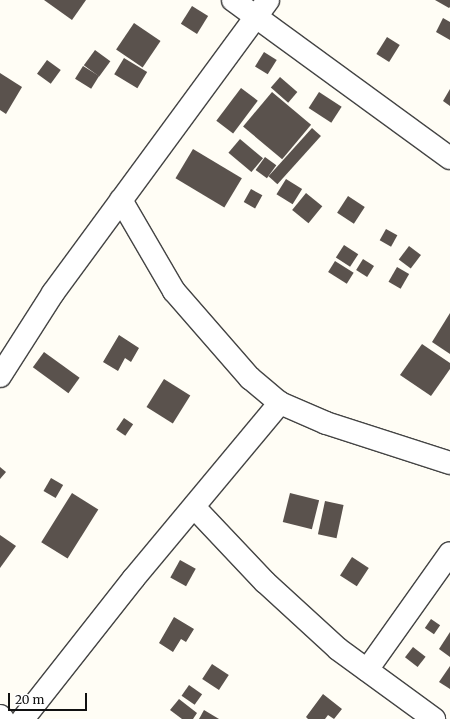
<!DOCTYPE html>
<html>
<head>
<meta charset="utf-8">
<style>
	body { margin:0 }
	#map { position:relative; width:450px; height:719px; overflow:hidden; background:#fffdf5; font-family:Merriweather,serif }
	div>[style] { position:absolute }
	.building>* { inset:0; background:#5a524d; transform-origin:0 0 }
	.roads { filter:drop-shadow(1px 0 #444) drop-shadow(-1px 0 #444) drop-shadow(0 1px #444) drop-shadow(0 -1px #444) }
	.street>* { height:22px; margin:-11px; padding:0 11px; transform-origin:11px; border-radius:11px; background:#fff }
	span { translate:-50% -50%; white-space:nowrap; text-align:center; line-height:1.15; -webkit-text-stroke:4px #fff; paint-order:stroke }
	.scale { position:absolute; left:8px; top:693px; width:79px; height:18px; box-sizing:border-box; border:2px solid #111; border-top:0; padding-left:5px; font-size:12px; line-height:14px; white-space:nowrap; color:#111; -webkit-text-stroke:3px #fff; paint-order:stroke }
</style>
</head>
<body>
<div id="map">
	<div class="building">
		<div style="clip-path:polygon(44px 0,86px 0,72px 20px)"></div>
		<div style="clip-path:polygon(435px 0,450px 0,450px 7px,449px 8px)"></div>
		<div style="left:192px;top:6px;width:19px;height:21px;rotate:32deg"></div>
		<div style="clip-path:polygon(443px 18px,450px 22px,450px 40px,436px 32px)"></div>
		<div style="left:134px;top:23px;width:32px;height:32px;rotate:34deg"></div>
		<div style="left:387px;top:37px;width:15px;height:20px;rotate:32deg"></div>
		<div style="left:95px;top:50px;width:19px;height:19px;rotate:36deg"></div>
		<div style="left:264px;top:52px;width:15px;height:17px;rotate:32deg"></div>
		<div style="left:124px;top:58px;width:27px;height:19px;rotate:31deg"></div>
		<div style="left:47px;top:60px;width:17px;height:17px;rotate:36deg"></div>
		<div style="left:83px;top:66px;width:19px;height:15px;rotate:32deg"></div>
		<div style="clip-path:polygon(0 73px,22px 87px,6px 114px,0 110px)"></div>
		<div style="left:280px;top:77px;width:23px;height:14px;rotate:41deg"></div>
		<div style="left:241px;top:88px;width:21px;height:41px;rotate:37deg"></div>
		<div style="clip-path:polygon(450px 89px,450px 106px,443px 101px)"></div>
		<div style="left:272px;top:92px;width:51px;height:45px;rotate:40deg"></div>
		<div style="left:319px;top:92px;width:27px;height:19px;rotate:33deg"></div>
		<div style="left:312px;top:128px;width:12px;height:65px;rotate:42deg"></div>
		<div style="left:240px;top:139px;width:30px;height:18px;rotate:40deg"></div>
		<div style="left:193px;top:149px;width:57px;height:34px;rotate:31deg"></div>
		<div style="left:265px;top:157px;width:14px;height:16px;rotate:36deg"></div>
		<div style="left:286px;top:179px;width:19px;height:18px;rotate:32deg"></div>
		<div style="left:251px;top:189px;width:13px;height:15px;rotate:29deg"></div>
		<div style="left:306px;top:193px;width:21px;height:22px;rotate:39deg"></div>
		<div style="left:348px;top:196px;width:20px;height:20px;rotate:33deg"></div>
		<div style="left:386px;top:229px;width:13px;height:13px;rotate:29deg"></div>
		<div style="left:344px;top:245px;width:17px;height:15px;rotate:33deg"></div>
		<div style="left:409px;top:246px;width:15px;height:17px;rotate:37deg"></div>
		<div style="left:363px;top:259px;width:13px;height:13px;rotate:32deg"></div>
		<div style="left:335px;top:261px;width:22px;height:13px;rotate:32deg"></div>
		<div style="left:397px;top:267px;width:14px;height:17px;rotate:30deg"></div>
		<div style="clip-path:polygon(450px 313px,450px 354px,432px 342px)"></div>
		<div style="clip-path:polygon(119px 335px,139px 348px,131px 362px,125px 358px,118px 371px,103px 362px)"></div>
		<div style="clip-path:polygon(422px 344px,450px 363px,450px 369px,431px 396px,400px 375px)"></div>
		<div style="left:44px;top:352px;width:44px;height:19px;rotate:36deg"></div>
		<div style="left:164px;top:379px;width:31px;height:33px;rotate:32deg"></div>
		<div style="left:124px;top:418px;width:11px;height:14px;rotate:34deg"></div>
		<div style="clip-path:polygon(0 467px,6px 472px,0 479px)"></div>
		<div style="left:51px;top:478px;width:14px;height:15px;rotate:30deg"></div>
		<div style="left:72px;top:493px;width:31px;height:58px;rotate:32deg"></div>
		<div style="left:290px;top:493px;width:30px;height:30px;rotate:14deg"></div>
		<div style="left:325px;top:501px;width:19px;height:34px;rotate:12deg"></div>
		<div style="clip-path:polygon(0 535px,16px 546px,0 568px)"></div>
		<div style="left:352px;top:557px;width:20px;height:22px;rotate:33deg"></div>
		<div style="left:180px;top:560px;width:18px;height:20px;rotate:29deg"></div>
		<div style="clip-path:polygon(174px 617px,194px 629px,186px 642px,181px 639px,173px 652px,159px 643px)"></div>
		<div style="left:431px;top:619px;width:11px;height:11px;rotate:34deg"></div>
		<div style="clip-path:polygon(450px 632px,450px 657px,439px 649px)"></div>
		<div style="left:413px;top:647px;width:16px;height:13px;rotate:38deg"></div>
		<div style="left:212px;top:664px;width:20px;height:18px;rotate:33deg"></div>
		<div style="clip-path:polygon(450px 666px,450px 689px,439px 682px)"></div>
		<div style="left:189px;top:685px;width:16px;height:13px;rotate:35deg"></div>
		<div style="clip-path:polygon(323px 694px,342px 709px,334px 719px,328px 715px,325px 719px,308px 719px,306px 717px)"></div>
		<div style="clip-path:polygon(179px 699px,197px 713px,193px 719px,182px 719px,170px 710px)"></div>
		<div style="clip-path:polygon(204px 710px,219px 719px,199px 719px)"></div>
	</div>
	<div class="roads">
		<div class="street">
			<div style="left:233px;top:0;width:268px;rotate:36.1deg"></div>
			<div style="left:121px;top:200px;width:105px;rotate:59.8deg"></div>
			<div style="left:174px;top:291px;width:116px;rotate:48.9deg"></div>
			<div style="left:250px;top:378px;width:39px;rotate:40deg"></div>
			<div style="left:280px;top:403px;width:50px;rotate:23.5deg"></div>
			<div style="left:326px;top:423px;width:130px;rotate:17.9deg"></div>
			<div style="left:0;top:376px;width:98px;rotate:-57.4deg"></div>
			<div style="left:53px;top:293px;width:363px;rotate:-53.7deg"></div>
			<div style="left:194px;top:507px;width:103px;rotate:46.6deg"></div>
			<div style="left:265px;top:582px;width:99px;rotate:42.5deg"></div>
			<div style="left:338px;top:649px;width:119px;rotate:36.1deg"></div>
			<div style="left:367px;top:670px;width:143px;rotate:-54.6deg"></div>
			<div style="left:0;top:716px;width:4px;rotate:45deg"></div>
			<div style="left:23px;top:719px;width:179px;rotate:-51.8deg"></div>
			<div style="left:134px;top:578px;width:228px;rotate:-50.2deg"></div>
		</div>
	</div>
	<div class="scale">20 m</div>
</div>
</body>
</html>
